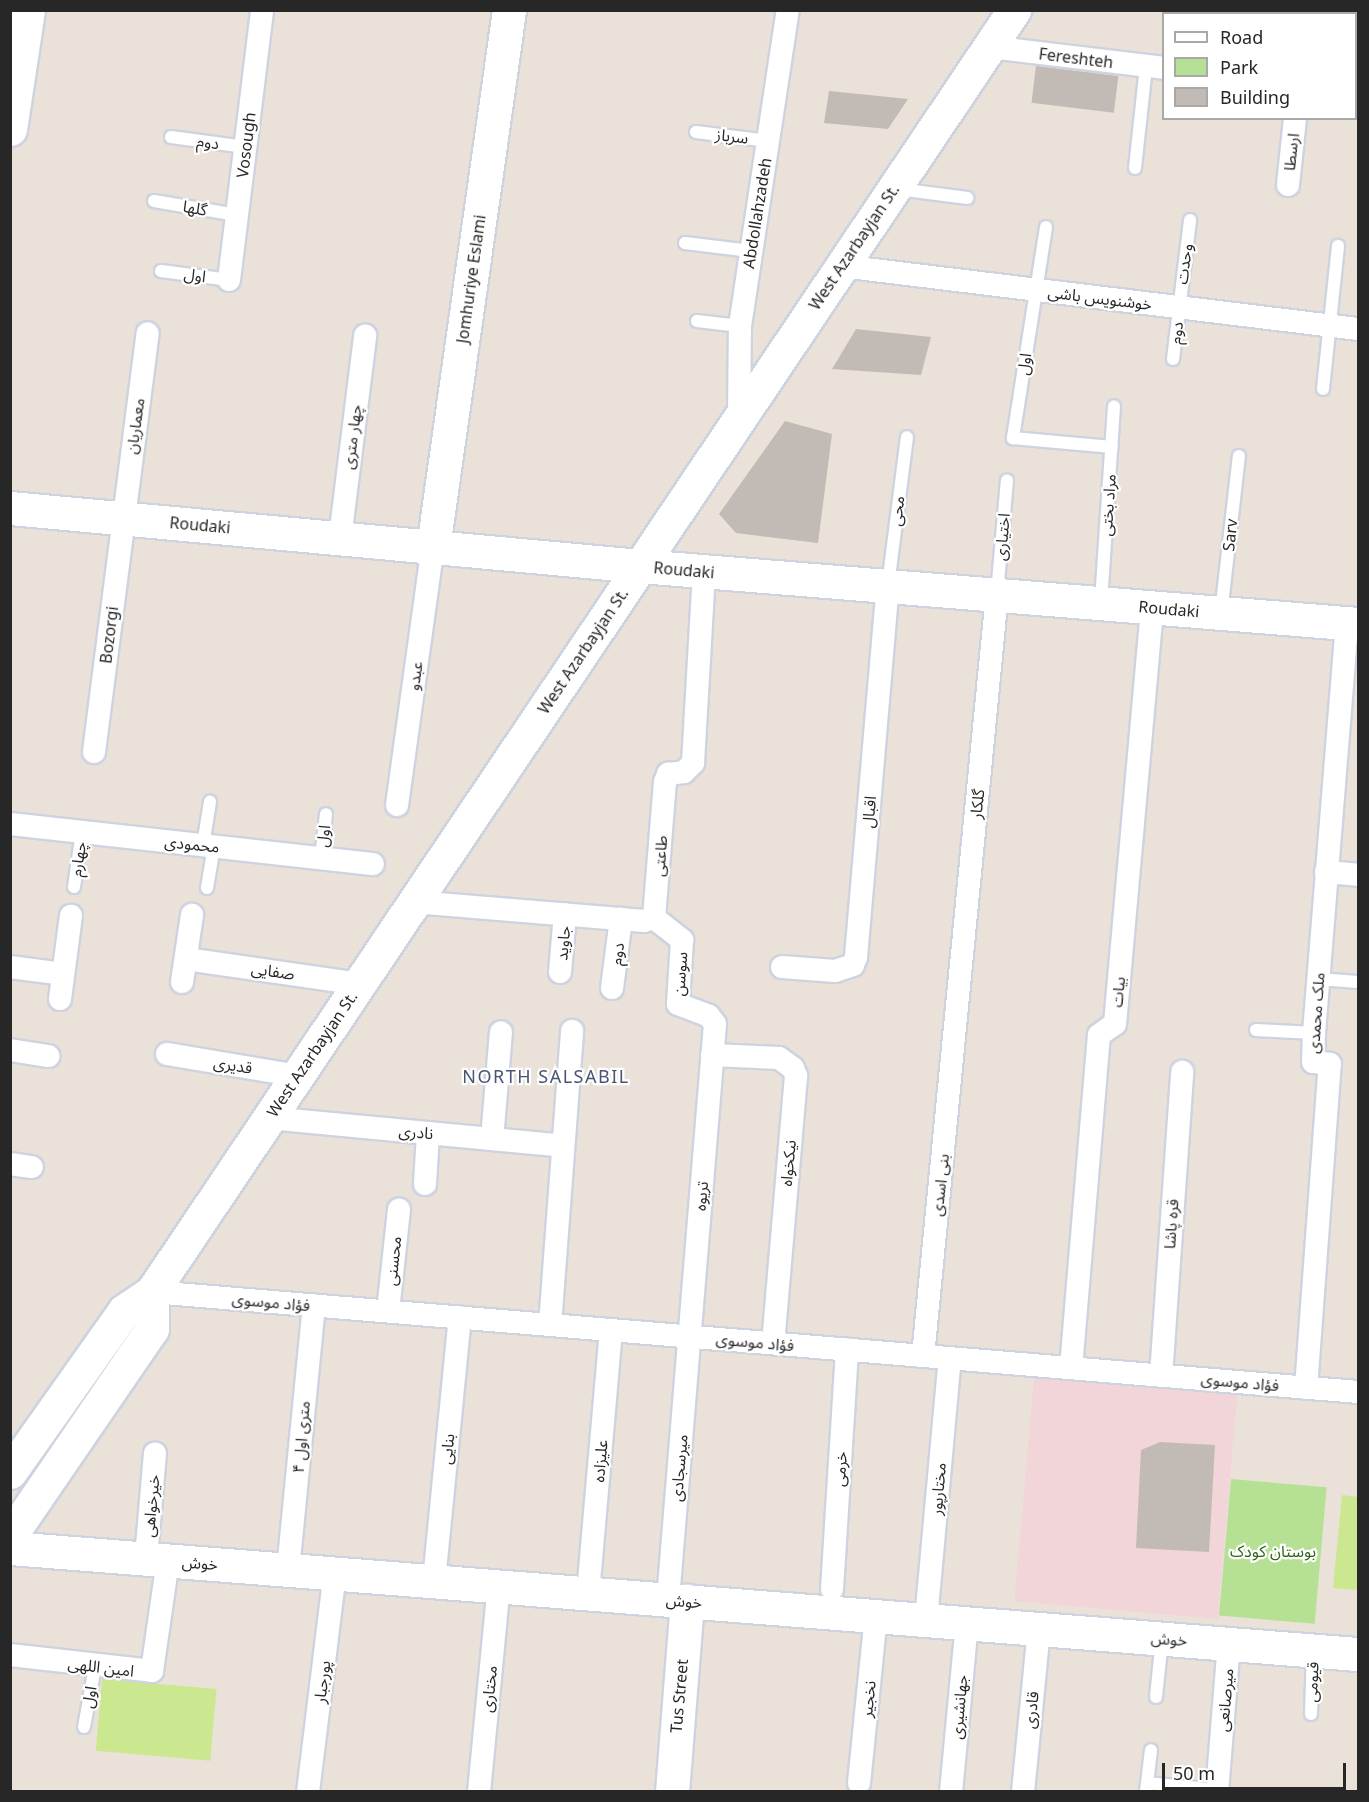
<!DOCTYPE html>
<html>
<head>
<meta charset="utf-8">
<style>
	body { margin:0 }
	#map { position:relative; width:1369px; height:1802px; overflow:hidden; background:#eae1d8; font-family:"Noto Sans","Noto Sans Arabic",sans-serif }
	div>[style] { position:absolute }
	.medical>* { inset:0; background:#f1d5d9; transform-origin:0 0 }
	.green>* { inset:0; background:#b6e195; transform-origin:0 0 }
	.pitch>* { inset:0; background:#cbe890; transform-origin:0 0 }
	.building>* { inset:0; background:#c2bbb5; transform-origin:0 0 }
	.roads { filter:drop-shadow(2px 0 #ced3e0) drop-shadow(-2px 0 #ced3e0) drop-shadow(0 2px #ced3e0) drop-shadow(0 -2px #ced3e0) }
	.lane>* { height:12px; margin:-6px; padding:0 6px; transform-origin:6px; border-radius:6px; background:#fff }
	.street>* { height:22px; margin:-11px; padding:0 11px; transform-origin:11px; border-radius:11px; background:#fff }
	.secondary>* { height:33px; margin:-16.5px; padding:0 16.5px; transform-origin:16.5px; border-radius:16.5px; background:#fff }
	span { translate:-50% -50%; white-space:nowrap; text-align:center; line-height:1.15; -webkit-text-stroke:4.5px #fff; paint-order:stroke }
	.street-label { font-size:16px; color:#272727 }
	.park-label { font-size:16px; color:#2f621a }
	.neighbourhood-label { font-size:18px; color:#495577; letter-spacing:1.5px }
	.frame { position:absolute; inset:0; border:12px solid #272727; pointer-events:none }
	.legend { position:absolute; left:1162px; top:12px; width:195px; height:108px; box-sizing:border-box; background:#fff; border:2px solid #a9a9a9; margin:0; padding:8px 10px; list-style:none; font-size:18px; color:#272727 }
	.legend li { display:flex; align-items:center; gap:12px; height:30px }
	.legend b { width:30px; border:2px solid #a9a9a9 }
	.scale { position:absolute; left:1162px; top:1763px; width:184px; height:27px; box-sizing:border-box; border:3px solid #272727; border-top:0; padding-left:8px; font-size:18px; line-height:21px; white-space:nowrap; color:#272727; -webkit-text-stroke:4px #fff; paint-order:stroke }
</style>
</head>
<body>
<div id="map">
	<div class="medical">
		<div style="left:1034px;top:1377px;width:204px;height:225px;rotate:5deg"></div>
	</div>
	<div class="green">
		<div style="left:1231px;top:1479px;width:96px;height:137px;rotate:5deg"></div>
	</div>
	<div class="pitch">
		<div style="clip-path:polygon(1342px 1495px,1358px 1497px,1358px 1590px,1333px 1588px)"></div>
		<div style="left:102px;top:1679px;width:115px;height:72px;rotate:5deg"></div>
	</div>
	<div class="building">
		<div style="left:1036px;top:66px;width:83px;height:37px;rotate:7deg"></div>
		<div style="clip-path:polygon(829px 91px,908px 99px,888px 129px,824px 123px)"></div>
		<div style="clip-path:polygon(856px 329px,931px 337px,921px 375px,832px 369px)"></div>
		<div style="clip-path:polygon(785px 421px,832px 434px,818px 543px,736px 533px,719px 514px)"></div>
		<div style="clip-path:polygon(1160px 1442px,1215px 1445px,1209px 1552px,1136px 1548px,1141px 1450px)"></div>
	</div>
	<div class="roads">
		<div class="lane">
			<div style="left:696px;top:132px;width:73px;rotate:7.1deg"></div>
			<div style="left:171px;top:137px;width:75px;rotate:7.7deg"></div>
			<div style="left:1135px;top:168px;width:103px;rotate:-83.8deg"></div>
			<div style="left:898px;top:189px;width:70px;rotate:7.4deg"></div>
			<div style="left:154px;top:201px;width:84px;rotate:9.6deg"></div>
			<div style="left:1046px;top:227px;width:214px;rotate:98.9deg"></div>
			<div style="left:1013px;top:438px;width:99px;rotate:5.2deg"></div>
			<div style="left:685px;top:243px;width:66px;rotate:6.9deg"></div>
			<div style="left:161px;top:271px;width:69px;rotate:7.5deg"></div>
			<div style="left:697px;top:321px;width:43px;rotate:6.6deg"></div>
			<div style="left:1173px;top:359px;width:140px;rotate:-83deg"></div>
			<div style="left:1323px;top:389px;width:144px;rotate:-84deg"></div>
			<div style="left:888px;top:585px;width:149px;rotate:-82.7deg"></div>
			<div style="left:997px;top:594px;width:114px;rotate:-85deg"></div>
			<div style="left:1101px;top:602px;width:196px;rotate:-86.2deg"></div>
			<div style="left:1221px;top:613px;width:158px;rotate:-83.5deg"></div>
			<div style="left:203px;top:845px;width:44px;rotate:-80.8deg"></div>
			<div style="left:321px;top:858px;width:44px;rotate:-83.5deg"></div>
			<div style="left:74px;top:887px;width:56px;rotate:-81.7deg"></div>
			<div style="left:207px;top:888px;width:43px;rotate:-80.5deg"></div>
			<div style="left:1318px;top:979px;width:40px;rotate:4.3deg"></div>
			<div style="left:1256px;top:1030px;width:58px;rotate:3deg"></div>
			<div style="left:1156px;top:1697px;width:58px;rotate:-84.1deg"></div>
			<div style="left:1311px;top:1714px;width:62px;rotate:-88.2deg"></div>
			<div style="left:84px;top:1727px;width:61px;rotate:-79.6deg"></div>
			<div style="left:1147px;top:1783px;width:70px;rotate:5.7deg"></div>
			<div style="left:1146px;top:1792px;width:42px;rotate:-83.2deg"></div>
		</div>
		<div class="street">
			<div style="left:1226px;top:14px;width:4px;rotate:-90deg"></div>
			<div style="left:1306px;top:14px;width:4px;rotate:-90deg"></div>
			<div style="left:989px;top:47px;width:176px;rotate:6.8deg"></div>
			<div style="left:1288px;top:185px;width:67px;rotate:-84deg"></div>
			<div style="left:841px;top:266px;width:521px;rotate:6.95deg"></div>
			<div style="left:229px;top:280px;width:272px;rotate:-83deg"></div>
			<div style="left:739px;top:416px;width:90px;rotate:-89.4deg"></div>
			<div style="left:740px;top:326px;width:320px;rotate:-81.4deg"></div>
			<div style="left:340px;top:538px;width:204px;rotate:-82.9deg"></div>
			<div style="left:94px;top:752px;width:422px;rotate:-82.7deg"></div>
			<div style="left:397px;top:805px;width:260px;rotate:-82.1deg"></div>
			<div style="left:10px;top:824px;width:365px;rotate:6.3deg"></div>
			<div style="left:1326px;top:872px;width:32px;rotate:5deg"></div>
			<div style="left:414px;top:902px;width:231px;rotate:4.7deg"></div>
			<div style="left:644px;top:921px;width:10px;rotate:-17deg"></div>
			<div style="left:654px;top:918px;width:36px;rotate:38deg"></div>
			<div style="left:682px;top:940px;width:64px;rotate:93.6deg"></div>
			<div style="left:678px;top:1004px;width:33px;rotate:21deg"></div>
			<div style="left:709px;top:1016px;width:10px;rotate:53deg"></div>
			<div style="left:715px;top:1024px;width:577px;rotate:94.67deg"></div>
			<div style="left:654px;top:918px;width:136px;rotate:-85.4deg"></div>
			<div style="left:665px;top:782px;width:9px;rotate:-69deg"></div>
			<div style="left:668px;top:774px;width:16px;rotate:-7deg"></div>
			<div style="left:684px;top:772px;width:13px;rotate:-45deg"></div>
			<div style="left:693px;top:763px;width:192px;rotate:-86.7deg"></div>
			<div style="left:186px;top:959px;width:175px;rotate:8.2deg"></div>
			<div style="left:10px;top:967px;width:53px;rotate:7.5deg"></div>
			<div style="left:782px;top:967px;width:53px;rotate:4.3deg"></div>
			<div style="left:835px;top:971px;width:19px;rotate:-18deg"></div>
			<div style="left:853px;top:965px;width:9px;rotate:-69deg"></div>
			<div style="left:856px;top:957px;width:372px;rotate:-85.1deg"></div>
			<div style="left:560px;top:972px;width:58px;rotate:-85.1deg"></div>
			<div style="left:182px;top:982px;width:68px;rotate:-81.5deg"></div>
			<div style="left:612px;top:988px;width:70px;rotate:-82.6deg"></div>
			<div style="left:60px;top:999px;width:84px;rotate:-82.5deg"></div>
			<div style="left:10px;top:1050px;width:39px;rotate:9deg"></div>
			<div style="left:167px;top:1054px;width:133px;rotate:9.5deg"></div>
			<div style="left:712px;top:1055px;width:67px;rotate:2.6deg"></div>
			<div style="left:779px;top:1058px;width:17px;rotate:36deg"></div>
			<div style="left:793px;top:1068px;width:9px;rotate:69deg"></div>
			<div style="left:796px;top:1076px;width:268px;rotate:94.9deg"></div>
			<div style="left:269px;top:1118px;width:295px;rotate:5.4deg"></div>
			<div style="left:492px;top:1139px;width:107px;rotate:-85.2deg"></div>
			<div style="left:10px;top:1164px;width:22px;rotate:8deg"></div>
			<div style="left:425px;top:1184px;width:51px;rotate:-86.6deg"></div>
			<div style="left:152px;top:1292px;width:1210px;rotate:4.74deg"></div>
			<div style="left:388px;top:1311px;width:102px;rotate:-83.8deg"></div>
			<div style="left:550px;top:1325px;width:295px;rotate:-85.7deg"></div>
			<div style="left:923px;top:1356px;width:765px;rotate:-84.45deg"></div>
			<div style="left:1071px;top:1368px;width:334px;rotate:-85.2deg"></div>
			<div style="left:1099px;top:1035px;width:19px;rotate:-35deg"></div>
			<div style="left:1115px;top:1024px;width:419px;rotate:-84.9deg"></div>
			<div style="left:1161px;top:1376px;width:305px;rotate:-86deg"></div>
			<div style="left:1306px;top:1388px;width:325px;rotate:-85.8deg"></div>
			<div style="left:1330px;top:1064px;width:17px;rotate:-173deg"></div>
			<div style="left:1313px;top:1062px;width:29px;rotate:-88deg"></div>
			<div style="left:1314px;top:1033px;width:411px;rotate:-85.4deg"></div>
			<div style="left:146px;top:1558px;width:105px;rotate:-85.1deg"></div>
			<div style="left:288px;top:1570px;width:266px;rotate:-84.4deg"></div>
			<div style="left:434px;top:1581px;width:265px;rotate:-84.4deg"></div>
			<div style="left:832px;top:1589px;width:240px;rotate:-86.4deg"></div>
			<div style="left:588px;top:1593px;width:264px;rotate:-85deg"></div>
			<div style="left:926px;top:1620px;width:263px;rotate:-84.8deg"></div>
			<div style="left:10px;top:1655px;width:143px;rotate:6.4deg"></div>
			<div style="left:152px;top:1671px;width:112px;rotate:-81.8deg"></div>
			<div style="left:859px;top:1783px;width:168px;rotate:-84.2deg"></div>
			<div style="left:308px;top:1792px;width:221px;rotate:-83deg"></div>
			<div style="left:479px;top:1792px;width:207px;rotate:-84.5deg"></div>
			<div style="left:951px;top:1792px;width:170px;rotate:-84.6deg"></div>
			<div style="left:1023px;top:1792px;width:164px;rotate:-84.4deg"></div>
			<div style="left:1217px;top:1792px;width:149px;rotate:-85.4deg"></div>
		</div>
		<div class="secondary">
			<div style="left:10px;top:129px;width:120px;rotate:-81.4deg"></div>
			<div style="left:10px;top:508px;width:633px;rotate:5.26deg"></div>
			<div style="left:640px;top:566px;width:720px;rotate:4.62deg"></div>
			<div style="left:433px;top:547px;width:542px;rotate:-81.94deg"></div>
			<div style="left:10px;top:1472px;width:197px;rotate:-54.7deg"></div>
			<div style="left:124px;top:1311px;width:34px;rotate:-34deg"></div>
			<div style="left:152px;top:1292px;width:1545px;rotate:-56.08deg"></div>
			<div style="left:10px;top:1536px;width:251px;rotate:-55.6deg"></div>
			<div style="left:152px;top:1329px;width:37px;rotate:-90deg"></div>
			<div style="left:10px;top:1548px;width:1352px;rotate:4.5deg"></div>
			<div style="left:672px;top:1792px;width:192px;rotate:-85.5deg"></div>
		</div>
	</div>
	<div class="street-label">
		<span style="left:1076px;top:58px;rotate:7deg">Fereshteh</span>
		<span style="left:732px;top:136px;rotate:7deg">سرباز</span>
		<span style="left:208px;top:142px;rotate:8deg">دوم</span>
		<span style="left:246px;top:145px;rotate:-83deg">Vosough</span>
		<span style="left:1291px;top:152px;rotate:-84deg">ارسطا</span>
		<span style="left:195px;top:208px;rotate:10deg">گلها</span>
		<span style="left:757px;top:213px;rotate:-81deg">Abdollahzadeh</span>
		<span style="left:854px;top:247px;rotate:-56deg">West Azarbayjan St.</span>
		<span style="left:1184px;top:264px;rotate:-82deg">وحدت</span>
		<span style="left:195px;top:275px;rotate:8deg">اول</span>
		<span style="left:471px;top:279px;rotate:-82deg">Jomhuriye Eslami</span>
		<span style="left:1100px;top:298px;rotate:7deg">خوشنویس باشی</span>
		<span style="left:1176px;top:333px;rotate:-84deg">دوم</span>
		<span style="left:1024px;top:364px;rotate:-82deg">اول</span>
		<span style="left:135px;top:426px;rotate:-82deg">معماریان</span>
		<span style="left:352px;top:437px;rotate:-83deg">چهار متری</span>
		<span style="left:1108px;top:505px;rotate:-86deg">مراد بختی</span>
		<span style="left:897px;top:511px;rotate:-83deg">محی</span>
		<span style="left:200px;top:525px;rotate:5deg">Roudaki</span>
		<span style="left:1230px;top:535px;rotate:-84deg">Sarv</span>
		<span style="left:1002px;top:537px;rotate:-85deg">اختیاری</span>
		<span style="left:684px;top:570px;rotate:5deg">Roudaki</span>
		<span style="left:1169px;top:609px;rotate:5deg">Roudaki</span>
		<span style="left:109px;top:635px;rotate:-83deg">Bozorgi</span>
		<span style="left:583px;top:651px;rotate:-56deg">West Azarbayjan St.</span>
		<span style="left:415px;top:676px;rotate:-82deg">عبدو</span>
		<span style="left:977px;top:804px;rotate:-84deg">گلکار</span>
		<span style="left:869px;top:812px;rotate:-85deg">اقبال</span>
		<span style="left:323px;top:836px;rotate:-83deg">اول</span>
		<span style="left:192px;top:844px;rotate:6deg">محمودی</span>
		<span style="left:660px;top:856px;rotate:-86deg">طاعتی</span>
		<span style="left:78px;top:859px;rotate:-82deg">چهارم</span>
		<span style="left:563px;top:943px;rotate:-85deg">جاوید</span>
		<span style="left:617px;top:954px;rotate:-83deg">دوم</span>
		<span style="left:273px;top:971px;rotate:8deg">صفایی</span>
		<span style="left:680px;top:974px;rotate:-86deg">سوسن</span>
		<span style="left:1118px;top:992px;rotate:-85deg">بیات</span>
		<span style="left:1316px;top:1013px;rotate:-86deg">ملک محمدی</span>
		<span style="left:312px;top:1054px;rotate:-56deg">West Azarbayjan St.</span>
		<span style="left:233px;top:1065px;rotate:9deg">قدیری</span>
		<span style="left:416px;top:1132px;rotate:5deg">نادری</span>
		<span style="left:788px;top:1163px;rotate:-85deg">نیکخواه</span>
		<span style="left:940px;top:1185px;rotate:-84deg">بنی اسدی</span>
		<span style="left:701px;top:1196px;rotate:-85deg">تریوه</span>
		<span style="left:1171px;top:1224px;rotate:-86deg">قره پاشا</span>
		<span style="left:393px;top:1261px;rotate:-84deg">محسنی</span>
		<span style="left:271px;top:1302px;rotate:5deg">فؤاد موسوی</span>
		<span style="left:755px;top:1342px;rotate:5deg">فؤاد موسوی</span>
		<span style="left:1240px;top:1382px;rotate:5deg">فؤاد موسوی</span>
		<span style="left:301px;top:1437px;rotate:-85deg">۴ متری اول</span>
		<span style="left:447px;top:1449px;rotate:-84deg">بنایی</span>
		<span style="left:600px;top:1461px;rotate:-85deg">علیزاده</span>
		<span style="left:679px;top:1468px;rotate:-85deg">میرسجادی</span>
		<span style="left:840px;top:1469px;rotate:-86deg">خرمی</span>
		<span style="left:938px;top:1489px;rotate:-85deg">مختارپور</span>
		<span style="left:151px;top:1506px;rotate:-85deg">خیرخواهی</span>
		<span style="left:200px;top:1563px;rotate:4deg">خوش</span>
		<span style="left:684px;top:1601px;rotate:5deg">خوش</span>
		<span style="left:1169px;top:1639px;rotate:4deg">خوش</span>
		<span style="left:101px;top:1667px;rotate:7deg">امین اللهی</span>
		<span style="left:322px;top:1682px;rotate:-83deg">پورجبار</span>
		<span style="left:1312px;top:1682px;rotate:-88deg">قیومی</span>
		<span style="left:489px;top:1689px;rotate:-84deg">مختاری</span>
		<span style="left:679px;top:1696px;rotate:-85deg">Tus Street</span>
		<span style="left:89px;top:1697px;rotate:-80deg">اول</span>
		<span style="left:868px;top:1699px;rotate:-84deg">نخجیر</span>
		<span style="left:1225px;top:1700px;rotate:-85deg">میرصانعی</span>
		<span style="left:959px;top:1707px;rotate:-85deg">جهانشیری</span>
		<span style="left:1031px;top:1710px;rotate:-84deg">قادری</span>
	</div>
	<div class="park-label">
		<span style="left:1273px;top:1551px">بوستان کودک</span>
	</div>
	<div class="neighbourhood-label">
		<span style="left:546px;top:1076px">NORTH SALSABIL</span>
	</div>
	<div class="frame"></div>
	<ul class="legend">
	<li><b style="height:8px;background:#fff"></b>Road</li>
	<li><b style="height:16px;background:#b6e195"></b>Park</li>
	<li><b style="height:16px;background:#c2bbb5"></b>Building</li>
	</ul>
	<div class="scale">50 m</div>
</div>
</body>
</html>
